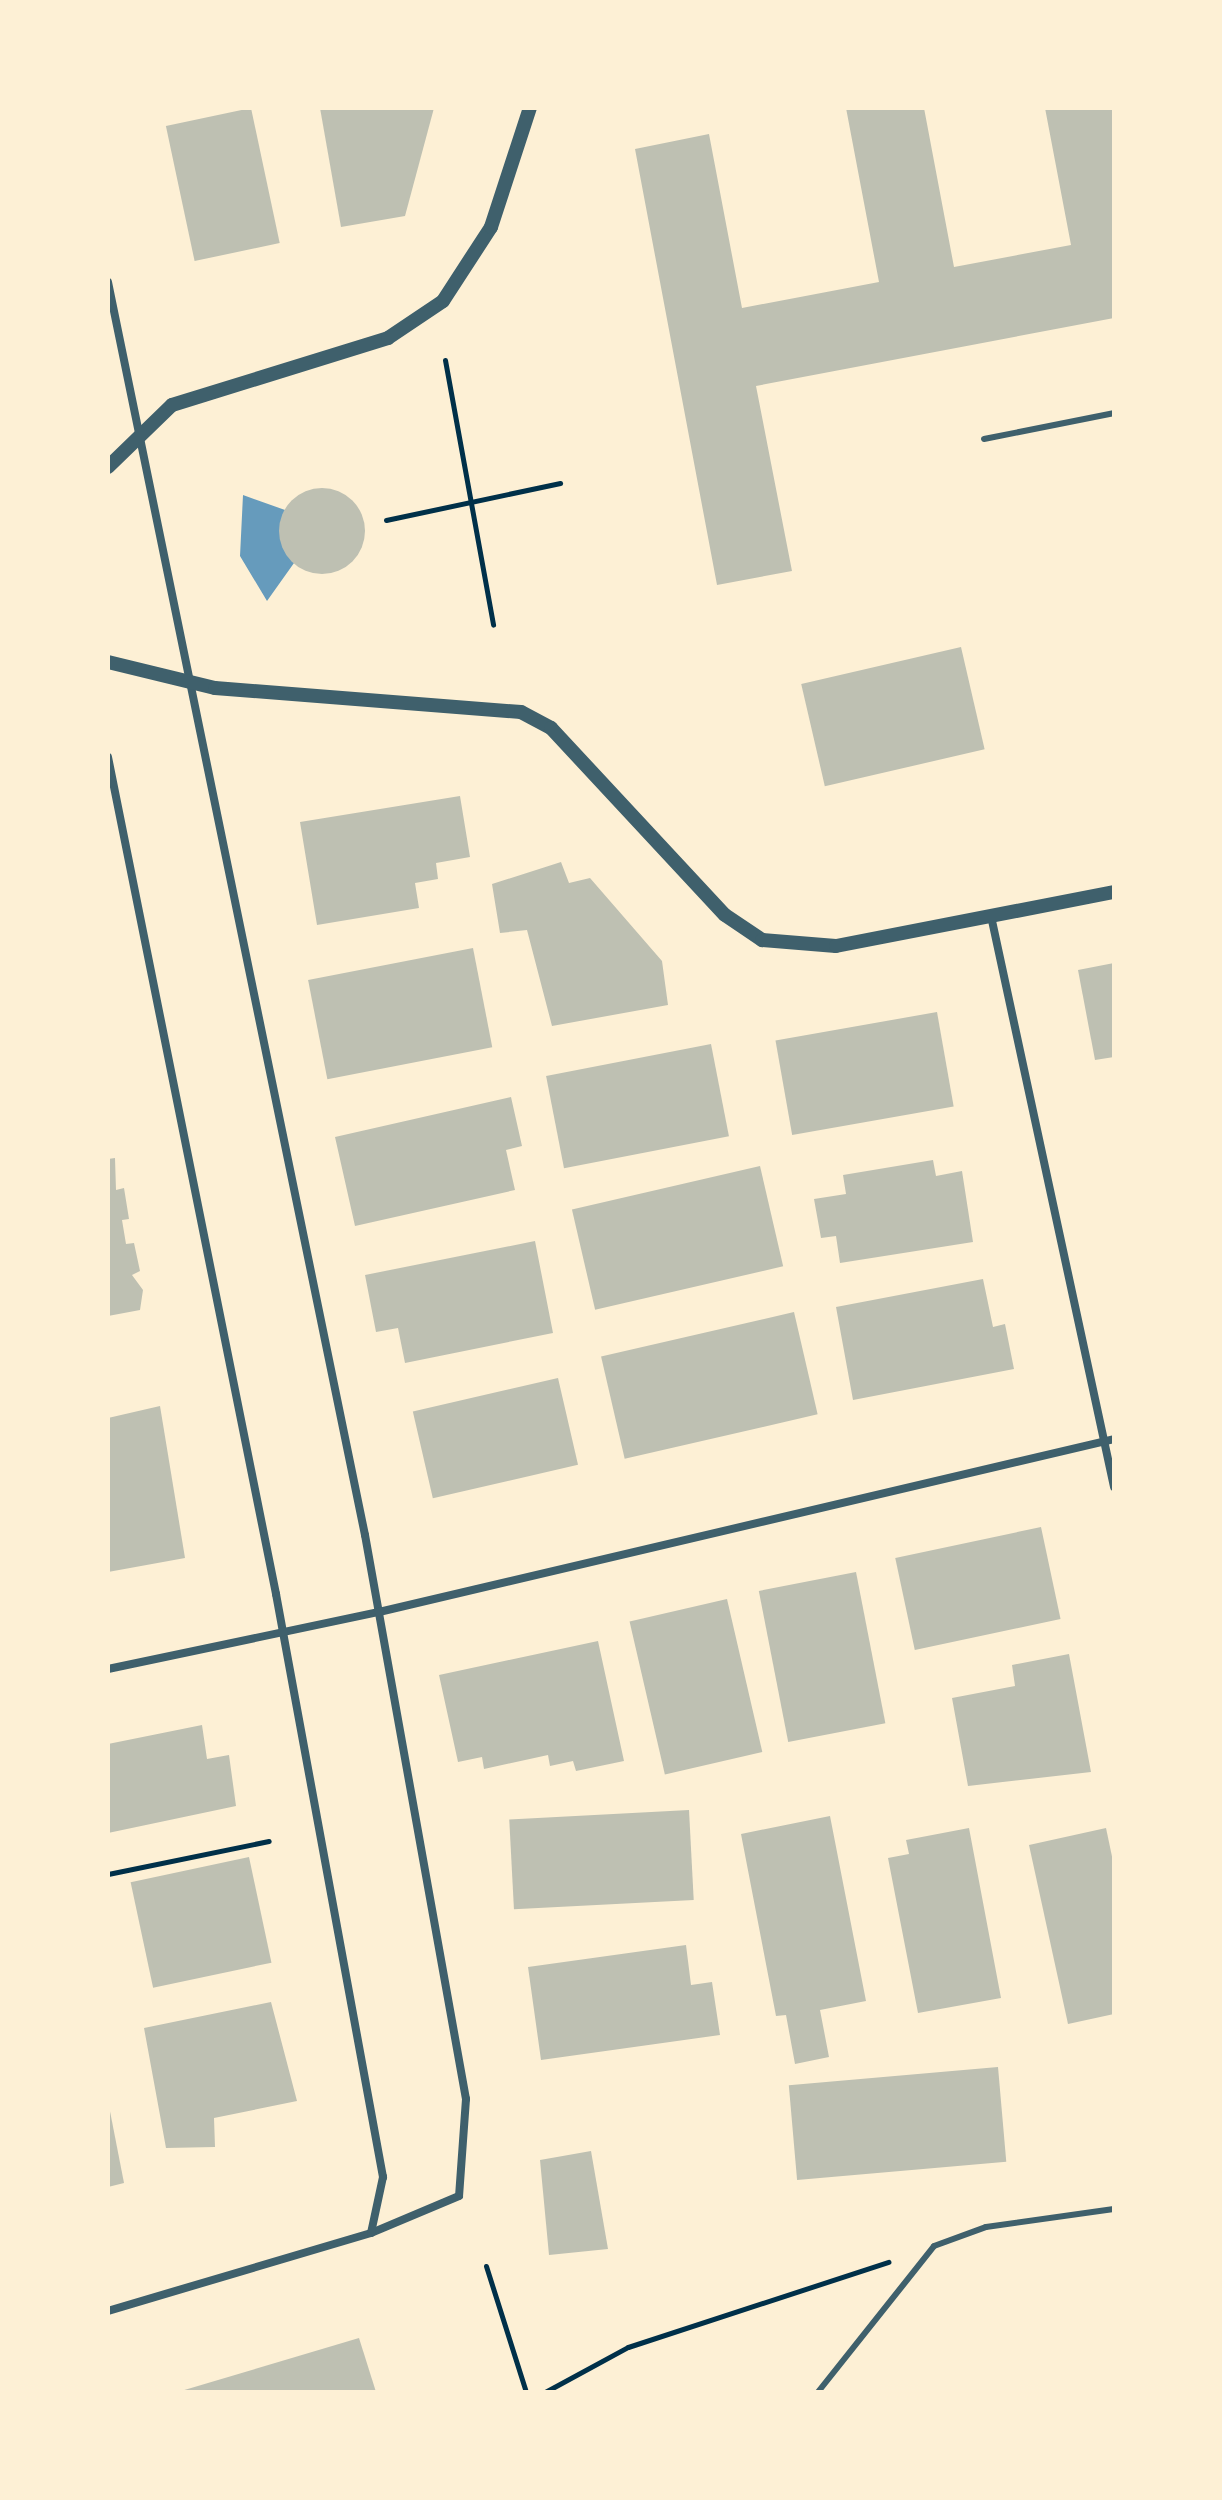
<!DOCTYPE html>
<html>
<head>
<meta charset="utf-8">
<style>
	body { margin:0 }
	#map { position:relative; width:1222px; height:2500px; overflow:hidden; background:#fdf0d5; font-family:"IBM Plex Sans",sans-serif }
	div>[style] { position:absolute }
	.water>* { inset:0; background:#669bbc }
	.building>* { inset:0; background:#bec0b2; transform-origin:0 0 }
	.round { border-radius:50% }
	.path>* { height:5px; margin:-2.5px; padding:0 2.5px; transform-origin:2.5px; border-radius:2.5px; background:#003049 }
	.service>* { height:6px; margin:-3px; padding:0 3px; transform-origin:3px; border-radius:3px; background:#3f606c }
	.minor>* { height:8px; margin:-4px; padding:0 4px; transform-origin:4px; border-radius:4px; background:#3f606c }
	.tertiary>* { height:14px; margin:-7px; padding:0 7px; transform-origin:7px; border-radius:7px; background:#3f606c }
	.tram>* { height:2px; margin:-1px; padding:0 1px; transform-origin:1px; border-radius:1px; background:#657d81 }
	span { translate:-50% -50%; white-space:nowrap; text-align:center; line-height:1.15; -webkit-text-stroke:7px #fdf0d5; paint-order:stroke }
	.frame { position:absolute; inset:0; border:110px solid #fdf0d5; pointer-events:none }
</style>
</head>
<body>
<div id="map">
	<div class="water">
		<div style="clip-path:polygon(243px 495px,285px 510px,280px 538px,294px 563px,267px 601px,240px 556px)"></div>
	</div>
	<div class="building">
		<div style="left:251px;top:108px;width:138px;height:87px;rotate:78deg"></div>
		<div style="clip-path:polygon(320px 108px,434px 108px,405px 216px,341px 227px)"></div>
		<div style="clip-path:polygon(846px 108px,924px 108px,954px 267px,1071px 245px,1045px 108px,1114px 108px,1114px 318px,756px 386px,792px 571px,717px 585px,635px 149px,709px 134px,742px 308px,879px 282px)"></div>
		<div class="round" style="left:279px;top:488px;width:86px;height:86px"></div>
		<div style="left:961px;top:647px;width:105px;height:164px;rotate:77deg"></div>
		<div style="clip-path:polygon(460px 796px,470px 857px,436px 863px,438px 879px,415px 883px,419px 908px,317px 925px,300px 822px)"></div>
		<div style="clip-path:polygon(561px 862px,569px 883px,590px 878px,662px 961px,668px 1005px,552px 1026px,527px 930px,500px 933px,492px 884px)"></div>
		<div style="left:473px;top:948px;width:101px;height:168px;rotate:79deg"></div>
		<div style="clip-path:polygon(1114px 963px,1114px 1057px,1095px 1060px,1078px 970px)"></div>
		<div style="left:937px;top:1012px;width:96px;height:164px;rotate:80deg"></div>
		<div style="left:711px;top:1044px;width:94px;height:168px;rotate:79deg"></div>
		<div style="clip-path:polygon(511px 1097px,522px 1146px,506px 1150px,515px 1190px,355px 1226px,335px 1137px)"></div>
		<div style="clip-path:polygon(115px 1158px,116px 1190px,124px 1188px,129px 1219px,122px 1220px,126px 1244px,134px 1243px,140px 1271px,132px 1275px,143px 1290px,140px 1310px,108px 1316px,108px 1159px)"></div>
		<div style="clip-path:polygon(933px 1160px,936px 1176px,962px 1171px,973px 1242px,840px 1263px,836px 1236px,821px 1238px,814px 1199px,846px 1194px,843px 1175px)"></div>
		<div style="left:760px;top:1166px;width:103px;height:193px;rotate:77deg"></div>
		<div style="clip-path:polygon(535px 1241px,553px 1333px,405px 1363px,398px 1328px,376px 1332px,365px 1275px)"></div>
		<div style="clip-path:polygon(983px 1279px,993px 1327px,1005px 1324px,1014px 1369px,853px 1400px,836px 1307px)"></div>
		<div style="left:794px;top:1312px;width:105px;height:198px;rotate:77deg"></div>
		<div style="left:558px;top:1378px;width:89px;height:149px;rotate:77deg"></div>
		<div style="clip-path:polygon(160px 1406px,185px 1558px,108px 1572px,108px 1418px)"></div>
		<div style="left:1041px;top:1527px;width:94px;height:149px;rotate:78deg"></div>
		<div style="left:856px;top:1572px;width:154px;height:99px;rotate:79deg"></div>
		<div style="left:727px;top:1599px;width:157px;height:100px;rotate:77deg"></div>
		<div style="clip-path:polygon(598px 1641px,624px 1761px,576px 1771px,573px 1761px,550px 1766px,548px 1755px,484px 1769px,482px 1757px,458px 1762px,439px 1675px)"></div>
		<div style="clip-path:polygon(1069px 1654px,1091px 1772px,968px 1786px,952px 1698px,1015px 1686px,1012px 1665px)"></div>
		<div style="clip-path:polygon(202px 1725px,207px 1759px,229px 1755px,236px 1806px,108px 1833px,108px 1744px)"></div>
		<div style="left:689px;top:1810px;width:90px;height:180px;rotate:87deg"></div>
		<div style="clip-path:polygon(830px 1816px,866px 2001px,820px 2010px,829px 2057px,795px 2064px,786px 2015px,776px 2016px,741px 1834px)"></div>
		<div style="clip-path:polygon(969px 1828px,1001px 1998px,918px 2013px,888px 1858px,909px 1854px,906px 1840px)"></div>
		<div style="clip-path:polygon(1106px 1828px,1114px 1866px,1114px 2014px,1068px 2024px,1029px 1845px)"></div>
		<div style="left:249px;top:1857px;width:108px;height:121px;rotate:78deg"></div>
		<div style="clip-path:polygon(686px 1945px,691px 1985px,712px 1982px,720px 2035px,541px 2060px,528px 1967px)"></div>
		<div style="clip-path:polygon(271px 2002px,297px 2101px,214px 2118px,215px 2147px,166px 2148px,144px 2028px)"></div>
		<div style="left:998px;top:2067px;width:95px;height:210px;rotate:85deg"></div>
		<div style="clip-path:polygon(108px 2101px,124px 2183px,108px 2187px)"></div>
		<div style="clip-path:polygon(591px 2151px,608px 2249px,549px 2255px,540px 2160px)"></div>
		<div style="clip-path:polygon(359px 2338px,376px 2392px,181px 2392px,181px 2391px)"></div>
	</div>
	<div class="path">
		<div style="left:445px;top:360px;width:269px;rotate:79.7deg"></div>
		<div style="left:386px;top:520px;width:178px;rotate:-12deg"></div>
		<div style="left:108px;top:1874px;width:164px;rotate:-11.6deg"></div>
		<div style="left:486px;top:2266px;width:132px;rotate:72.4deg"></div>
		<div style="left:545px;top:2392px;width:94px;rotate:-28.5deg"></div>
		<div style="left:628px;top:2347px;width:274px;rotate:-18.1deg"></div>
	</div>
	<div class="service">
		<div style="left:984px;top:439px;width:133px;rotate:-11.3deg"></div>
		<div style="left:818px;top:2392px;width:186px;rotate:-51.5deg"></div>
		<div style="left:934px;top:2246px;width:55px;rotate:-20.1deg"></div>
		<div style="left:986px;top:2227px;width:129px;rotate:-8deg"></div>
	</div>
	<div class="minor">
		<div style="left:108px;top:282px;width:1279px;rotate:78.41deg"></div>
		<div style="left:365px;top:1535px;width:573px;rotate:79.85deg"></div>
		<div style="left:466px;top:2099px;width:97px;rotate:94.1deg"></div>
		<div style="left:459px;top:2196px;width:95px;rotate:157.2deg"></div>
		<div style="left:371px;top:2233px;width:274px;rotate:163.5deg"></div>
		<div style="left:108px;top:757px;width:854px;rotate:78.65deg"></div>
		<div style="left:276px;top:1594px;width:593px;rotate:79.6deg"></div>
		<div style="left:383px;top:2177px;width:57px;rotate:102.1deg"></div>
		<div style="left:991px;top:916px;width:584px;rotate:77.84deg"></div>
		<div style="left:108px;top:1669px;width:277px;rotate:-11.9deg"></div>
		<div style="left:379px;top:1612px;width:755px;rotate:-13.24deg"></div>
	</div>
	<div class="tertiary">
		<div style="left:108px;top:467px;width:89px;rotate:-44.1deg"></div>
		<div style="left:172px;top:405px;width:226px;rotate:-17.2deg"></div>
		<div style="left:388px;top:338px;width:66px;rotate:-33.9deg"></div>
		<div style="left:443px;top:301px;width:88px;rotate:-57deg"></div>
		<div style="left:491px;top:227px;width:125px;rotate:-71.9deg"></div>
		<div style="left:108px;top:662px;width:110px;rotate:13.7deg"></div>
		<div style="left:215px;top:688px;width:307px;rotate:4.5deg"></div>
		<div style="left:521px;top:712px;width:34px;rotate:28deg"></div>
		<div style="left:551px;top:728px;width:255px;rotate:47.1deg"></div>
		<div style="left:725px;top:915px;width:45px;rotate:34deg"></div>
		<div style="left:762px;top:940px;width:74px;rotate:4.6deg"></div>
		<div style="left:836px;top:946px;width:283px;rotate:-11deg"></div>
	</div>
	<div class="tram">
		<div style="left:108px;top:450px;width:39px;rotate:90deg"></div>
	</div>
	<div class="frame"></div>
</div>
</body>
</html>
